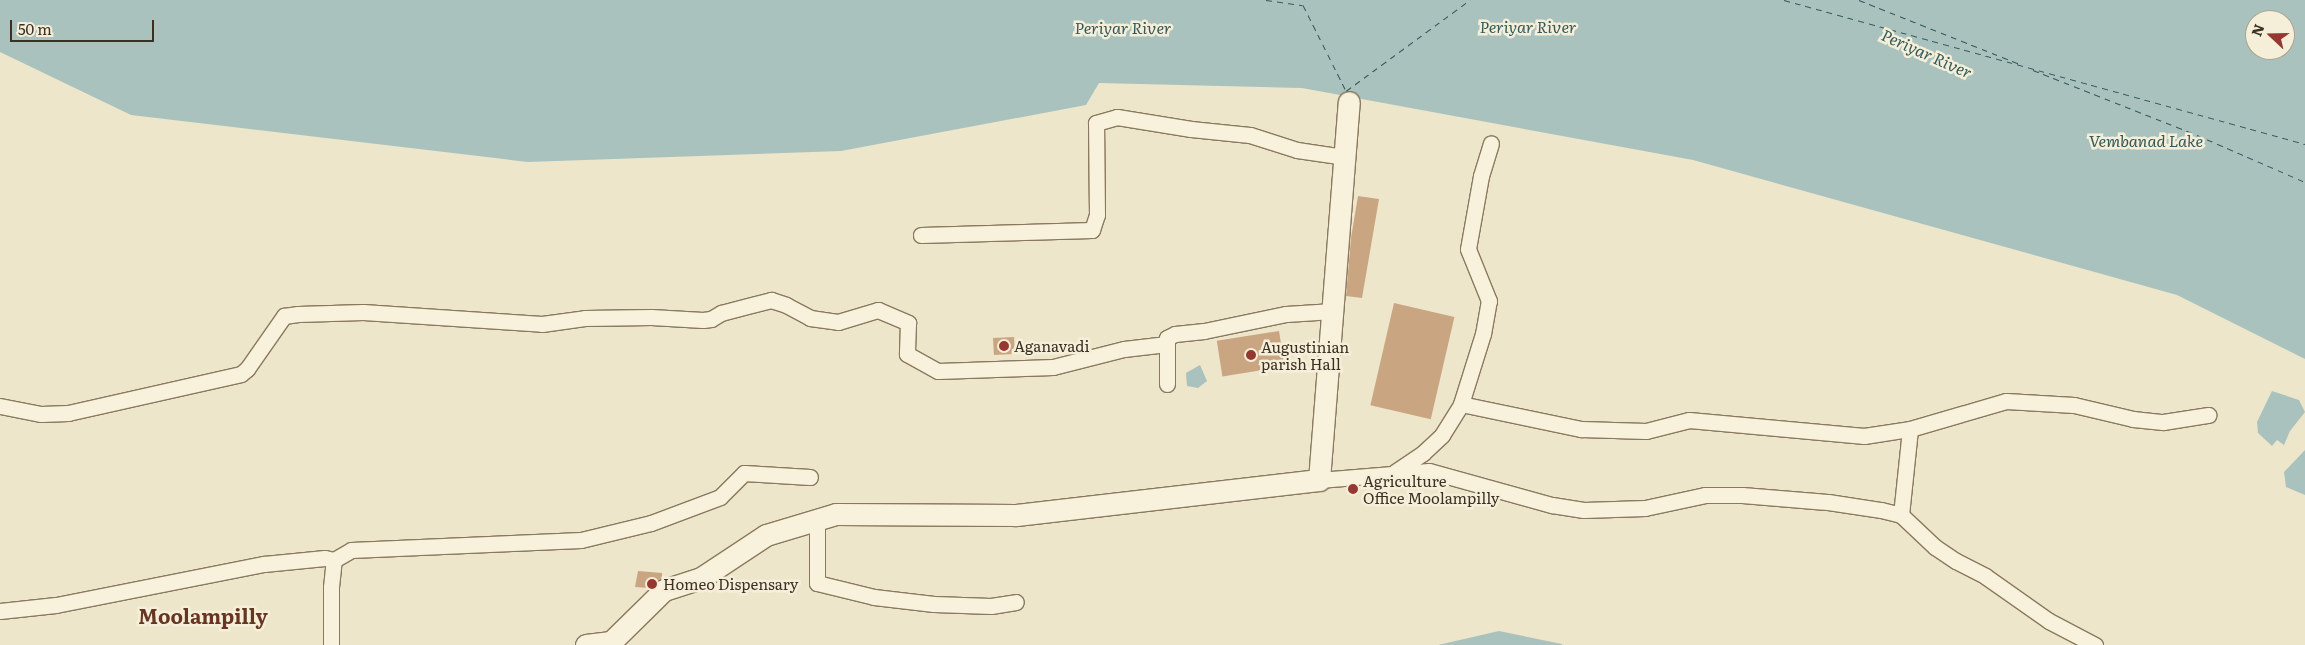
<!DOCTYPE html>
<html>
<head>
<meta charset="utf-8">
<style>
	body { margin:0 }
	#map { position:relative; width:2305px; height:645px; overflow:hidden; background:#ede6ca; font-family:Literata,serif }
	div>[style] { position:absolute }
	.water>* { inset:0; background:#aac2bd }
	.ferry>* { height:1px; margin-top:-0.5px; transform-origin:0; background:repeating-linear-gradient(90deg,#32595a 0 6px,transparent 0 11px) }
	.building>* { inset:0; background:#caa582; transform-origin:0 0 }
	.roads { filter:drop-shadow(1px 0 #8a795f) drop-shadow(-1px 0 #8a795f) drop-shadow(0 1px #8a795f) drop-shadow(0 -1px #8a795f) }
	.street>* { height:15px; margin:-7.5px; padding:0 7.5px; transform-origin:7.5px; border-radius:7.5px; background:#f8f2dd }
	.secondary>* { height:21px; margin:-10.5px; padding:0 10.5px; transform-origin:10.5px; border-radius:10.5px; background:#f8f2dd }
	.dots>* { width:14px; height:14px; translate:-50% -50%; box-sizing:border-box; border:2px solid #f5efda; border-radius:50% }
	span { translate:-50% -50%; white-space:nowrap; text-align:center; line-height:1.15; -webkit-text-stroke:5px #f5efda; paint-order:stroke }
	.poi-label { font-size:15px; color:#3b3022 }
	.left { translate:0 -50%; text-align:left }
	.water-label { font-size:16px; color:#32595a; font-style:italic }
	.district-label { font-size:20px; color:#663623; font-weight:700 }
	.north { position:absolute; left:2245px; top:10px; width:50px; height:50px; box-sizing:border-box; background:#f5efda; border:1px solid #aba390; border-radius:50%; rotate:291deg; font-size:14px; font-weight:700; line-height:20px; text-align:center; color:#3b3022 }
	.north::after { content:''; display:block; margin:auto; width:18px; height:22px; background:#963831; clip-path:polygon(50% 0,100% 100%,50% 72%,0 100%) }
	.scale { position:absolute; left:10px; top:20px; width:144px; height:22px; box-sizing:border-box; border:2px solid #3b3022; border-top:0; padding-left:6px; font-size:15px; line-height:18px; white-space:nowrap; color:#3b3022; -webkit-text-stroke:4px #f5efda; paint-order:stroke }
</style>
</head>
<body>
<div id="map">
	<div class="water">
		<div style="clip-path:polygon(evenodd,0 0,2305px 0,2305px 359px,2177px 295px,1693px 160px,1302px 88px,1099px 83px,1086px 105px,841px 151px,528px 162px,131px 115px,0 52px,0 0,2255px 20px,2285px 20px,2285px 50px,2255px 50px,2255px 20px)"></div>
		<div style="clip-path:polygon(1200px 365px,1207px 381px,1198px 388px,1187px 386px,1186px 373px)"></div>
		<div style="clip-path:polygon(2272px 391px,2299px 400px,2305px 412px,2290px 431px,2284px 445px,2277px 440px,2272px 446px,2258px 433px,2257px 422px)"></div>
		<div style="clip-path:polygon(2305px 450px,2305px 495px,2286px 487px,2284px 472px)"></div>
		<div style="clip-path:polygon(1499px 631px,1562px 644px,1562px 645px,1438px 645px)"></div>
	</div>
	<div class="ferry">
		<div style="left:1266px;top:0;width:37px;rotate:8deg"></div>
		<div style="left:1303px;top:5px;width:96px;rotate:63.4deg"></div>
		<div style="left:1346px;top:91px;width:154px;rotate:-36.3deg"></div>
		<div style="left:1784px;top:0;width:541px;rotate:15.45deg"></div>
		<div style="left:1859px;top:0;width:173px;rotate:21.7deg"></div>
		<div style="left:2033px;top:70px;width:176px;rotate:21.6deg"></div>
		<div style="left:2197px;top:135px;width:118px;rotate:23.5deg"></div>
	</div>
	<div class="building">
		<div style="clip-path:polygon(1358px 196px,1379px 199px,1362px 298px,1346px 296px,1351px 238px)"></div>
		<div style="left:1394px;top:303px;width:62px;height:105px;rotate:13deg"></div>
		<div style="left:1279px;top:331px;width:36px;height:63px;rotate:81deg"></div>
		<div style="left:1014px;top:337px;width:17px;height:21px;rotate:87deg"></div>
		<div style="clip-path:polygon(638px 571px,662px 573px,662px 578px,649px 588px,635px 587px)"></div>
	</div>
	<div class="roads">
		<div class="street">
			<div style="left:921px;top:235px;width:171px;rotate:-1.7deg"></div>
			<div style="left:1092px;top:230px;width:16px;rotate:-72deg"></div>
			<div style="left:1097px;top:215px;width:92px;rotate:-90.6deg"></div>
			<div style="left:1096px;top:123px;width:22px;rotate:-16deg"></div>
			<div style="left:1117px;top:117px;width:75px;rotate:9.2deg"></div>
			<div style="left:1191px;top:129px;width:59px;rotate:5.8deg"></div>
			<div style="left:1250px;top:135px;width:49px;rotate:17.7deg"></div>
			<div style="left:1297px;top:150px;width:49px;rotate:8.3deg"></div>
			<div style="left:1167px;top:384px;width:46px;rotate:-90deg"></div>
			<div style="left:1167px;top:338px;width:9px;rotate:-27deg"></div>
			<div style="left:1175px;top:334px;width:29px;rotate:-6deg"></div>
			<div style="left:1204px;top:331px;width:84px;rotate:-11.7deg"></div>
			<div style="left:1286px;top:314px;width:47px;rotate:-3.7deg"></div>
			<div style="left:1461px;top:404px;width:123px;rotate:11.8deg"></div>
			<div style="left:1581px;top:429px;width:65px;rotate:1.8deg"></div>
			<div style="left:1646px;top:431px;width:44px;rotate:-14.3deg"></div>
			<div style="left:1689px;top:420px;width:176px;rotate:5.2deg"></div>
			<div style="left:1864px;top:436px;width:47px;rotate:-8.7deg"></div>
			<div style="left:1910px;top:429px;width:100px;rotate:-16.3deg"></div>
			<div style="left:2006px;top:401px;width:68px;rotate:3.4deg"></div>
			<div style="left:2074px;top:405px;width:61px;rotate:13.3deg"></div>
			<div style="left:2133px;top:419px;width:30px;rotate:6deg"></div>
			<div style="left:2163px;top:422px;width:46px;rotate:-8.8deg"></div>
			<div style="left:0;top:406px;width:42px;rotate:11deg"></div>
			<div style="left:41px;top:414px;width:27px;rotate:-2deg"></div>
			<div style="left:68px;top:413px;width:177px;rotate:-12.7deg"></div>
			<div style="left:241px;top:374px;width:8px;rotate:-40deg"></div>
			<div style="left:247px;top:369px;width:65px;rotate:-55.1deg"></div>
			<div style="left:284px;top:316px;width:14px;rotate:-8deg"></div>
			<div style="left:298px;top:314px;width:65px;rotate:-1.8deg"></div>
			<div style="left:363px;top:312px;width:179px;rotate:3.8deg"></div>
			<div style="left:542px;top:324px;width:43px;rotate:-7.9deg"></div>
			<div style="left:585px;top:318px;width:66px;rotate:-0.9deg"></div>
			<div style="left:651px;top:317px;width:52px;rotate:3.3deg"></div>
			<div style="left:703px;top:320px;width:8px;rotate:-7deg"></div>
			<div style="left:711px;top:319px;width:12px;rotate:-31deg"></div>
			<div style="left:721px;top:313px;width:52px;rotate:-14.6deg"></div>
			<div style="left:771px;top:300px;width:16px;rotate:18deg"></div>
			<div style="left:786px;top:305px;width:27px;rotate:28deg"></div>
			<div style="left:810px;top:318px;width:28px;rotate:8deg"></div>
			<div style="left:838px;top:322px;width:42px;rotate:-16.7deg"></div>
			<div style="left:878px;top:310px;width:33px;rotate:23deg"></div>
			<div style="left:908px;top:323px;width:31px;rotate:92deg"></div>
			<div style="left:907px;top:354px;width:35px;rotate:29deg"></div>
			<div style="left:938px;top:371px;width:115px;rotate:-2deg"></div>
			<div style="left:1053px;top:367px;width:73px;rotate:-14.2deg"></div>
			<div style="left:1124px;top:349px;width:43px;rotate:-6.6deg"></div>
			<div style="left:1395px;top:472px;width:34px;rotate:-34deg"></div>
			<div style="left:1423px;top:453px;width:26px;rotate:-43deg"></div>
			<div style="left:1442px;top:435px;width:36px;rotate:-58deg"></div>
			<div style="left:1461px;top:404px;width:73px;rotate:-72.6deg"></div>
			<div style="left:1483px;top:334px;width:34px;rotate:-80deg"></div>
			<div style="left:1489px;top:301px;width:56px;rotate:-112deg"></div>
			<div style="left:1468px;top:249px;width:74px;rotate:-79.9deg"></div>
			<div style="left:1481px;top:176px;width:34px;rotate:-73deg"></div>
			<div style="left:1319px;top:480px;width:110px;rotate:-4.7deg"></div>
			<div style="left:1429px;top:471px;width:128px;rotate:15.5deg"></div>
			<div style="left:1552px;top:505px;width:32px;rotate:9deg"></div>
			<div style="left:1584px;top:510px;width:61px;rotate:-1.9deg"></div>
			<div style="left:1645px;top:508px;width:61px;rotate:-12.2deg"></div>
			<div style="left:1705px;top:495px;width:37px"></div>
			<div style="left:1742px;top:495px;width:86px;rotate:4.7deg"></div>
			<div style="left:1828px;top:502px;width:54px;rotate:8.6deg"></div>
			<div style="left:1881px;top:510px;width:21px;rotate:14deg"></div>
			<div style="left:1901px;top:515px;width:47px;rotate:43.3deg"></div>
			<div style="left:1935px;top:547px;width:25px;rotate:34deg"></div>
			<div style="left:1956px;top:561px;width:33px;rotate:27deg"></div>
			<div style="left:1985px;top:576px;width:78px;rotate:35.1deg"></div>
			<div style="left:2049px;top:621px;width:52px;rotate:27.6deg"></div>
			<div style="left:1901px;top:515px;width:86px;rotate:-84deg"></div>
			<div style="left:817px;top:520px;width:63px;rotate:90deg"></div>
			<div style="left:817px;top:583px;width:59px;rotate:13.8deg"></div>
			<div style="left:874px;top:597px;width:60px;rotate:6.7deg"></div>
			<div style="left:934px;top:604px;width:57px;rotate:2deg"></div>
			<div style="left:991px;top:606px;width:25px;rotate:-9deg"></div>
			<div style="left:0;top:611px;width:56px;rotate:-6.1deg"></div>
			<div style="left:56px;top:605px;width:212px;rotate:-11.2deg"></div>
			<div style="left:264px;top:564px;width:61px;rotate:-5.6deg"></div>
			<div style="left:325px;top:558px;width:9px;rotate:13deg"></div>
			<div style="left:334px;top:560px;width:20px;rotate:-30deg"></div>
			<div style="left:351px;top:550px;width:230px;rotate:-2.5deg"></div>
			<div style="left:581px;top:540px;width:72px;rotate:-13.7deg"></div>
			<div style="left:651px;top:523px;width:74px;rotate:-20.6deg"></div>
			<div style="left:720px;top:497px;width:34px;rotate:-45deg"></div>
			<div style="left:744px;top:473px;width:66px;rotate:3.5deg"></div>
			<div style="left:331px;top:645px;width:58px;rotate:-90deg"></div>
			<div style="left:331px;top:587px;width:27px;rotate:-84deg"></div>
		</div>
		<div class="secondary">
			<div style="left:586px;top:645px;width:25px;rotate:-7deg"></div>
			<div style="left:611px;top:642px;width:74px;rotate:-44.5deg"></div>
			<div style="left:664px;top:590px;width:39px;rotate:-18deg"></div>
			<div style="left:701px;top:578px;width:78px;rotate:-33.5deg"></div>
			<div style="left:766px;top:535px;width:73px;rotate:-16.7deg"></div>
			<div style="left:836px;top:514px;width:180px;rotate:0.3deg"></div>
			<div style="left:1016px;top:515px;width:305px;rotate:-6.6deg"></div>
			<div style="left:1319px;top:480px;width:379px;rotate:-85.5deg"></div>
		</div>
	</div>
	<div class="dots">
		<div style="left:1004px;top:346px;background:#963831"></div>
		<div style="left:1251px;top:355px;background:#963831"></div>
		<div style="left:1353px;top:489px;background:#963831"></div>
		<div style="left:652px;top:584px;background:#963831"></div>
	</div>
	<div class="poi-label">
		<span class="left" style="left:1014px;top:346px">Aganavadi</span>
		<span class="left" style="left:1261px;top:355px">Augustinian<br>parish Hall</span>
		<span class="left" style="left:1363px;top:489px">Agriculture<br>Office Moolampilly</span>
		<span class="left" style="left:663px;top:584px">Homeo Dispensary</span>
	</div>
	<div class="water-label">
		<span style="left:1528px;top:26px">Periyar River</span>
		<span style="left:1123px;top:27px">Periyar River</span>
		<span style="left:1927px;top:53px;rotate:24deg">Periyar River</span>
		<span style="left:2146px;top:140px">Vembanad Lake</span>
	</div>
	<div class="district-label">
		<span style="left:203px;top:615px">Moolampilly</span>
	</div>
	<div class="north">N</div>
	<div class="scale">50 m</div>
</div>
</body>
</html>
